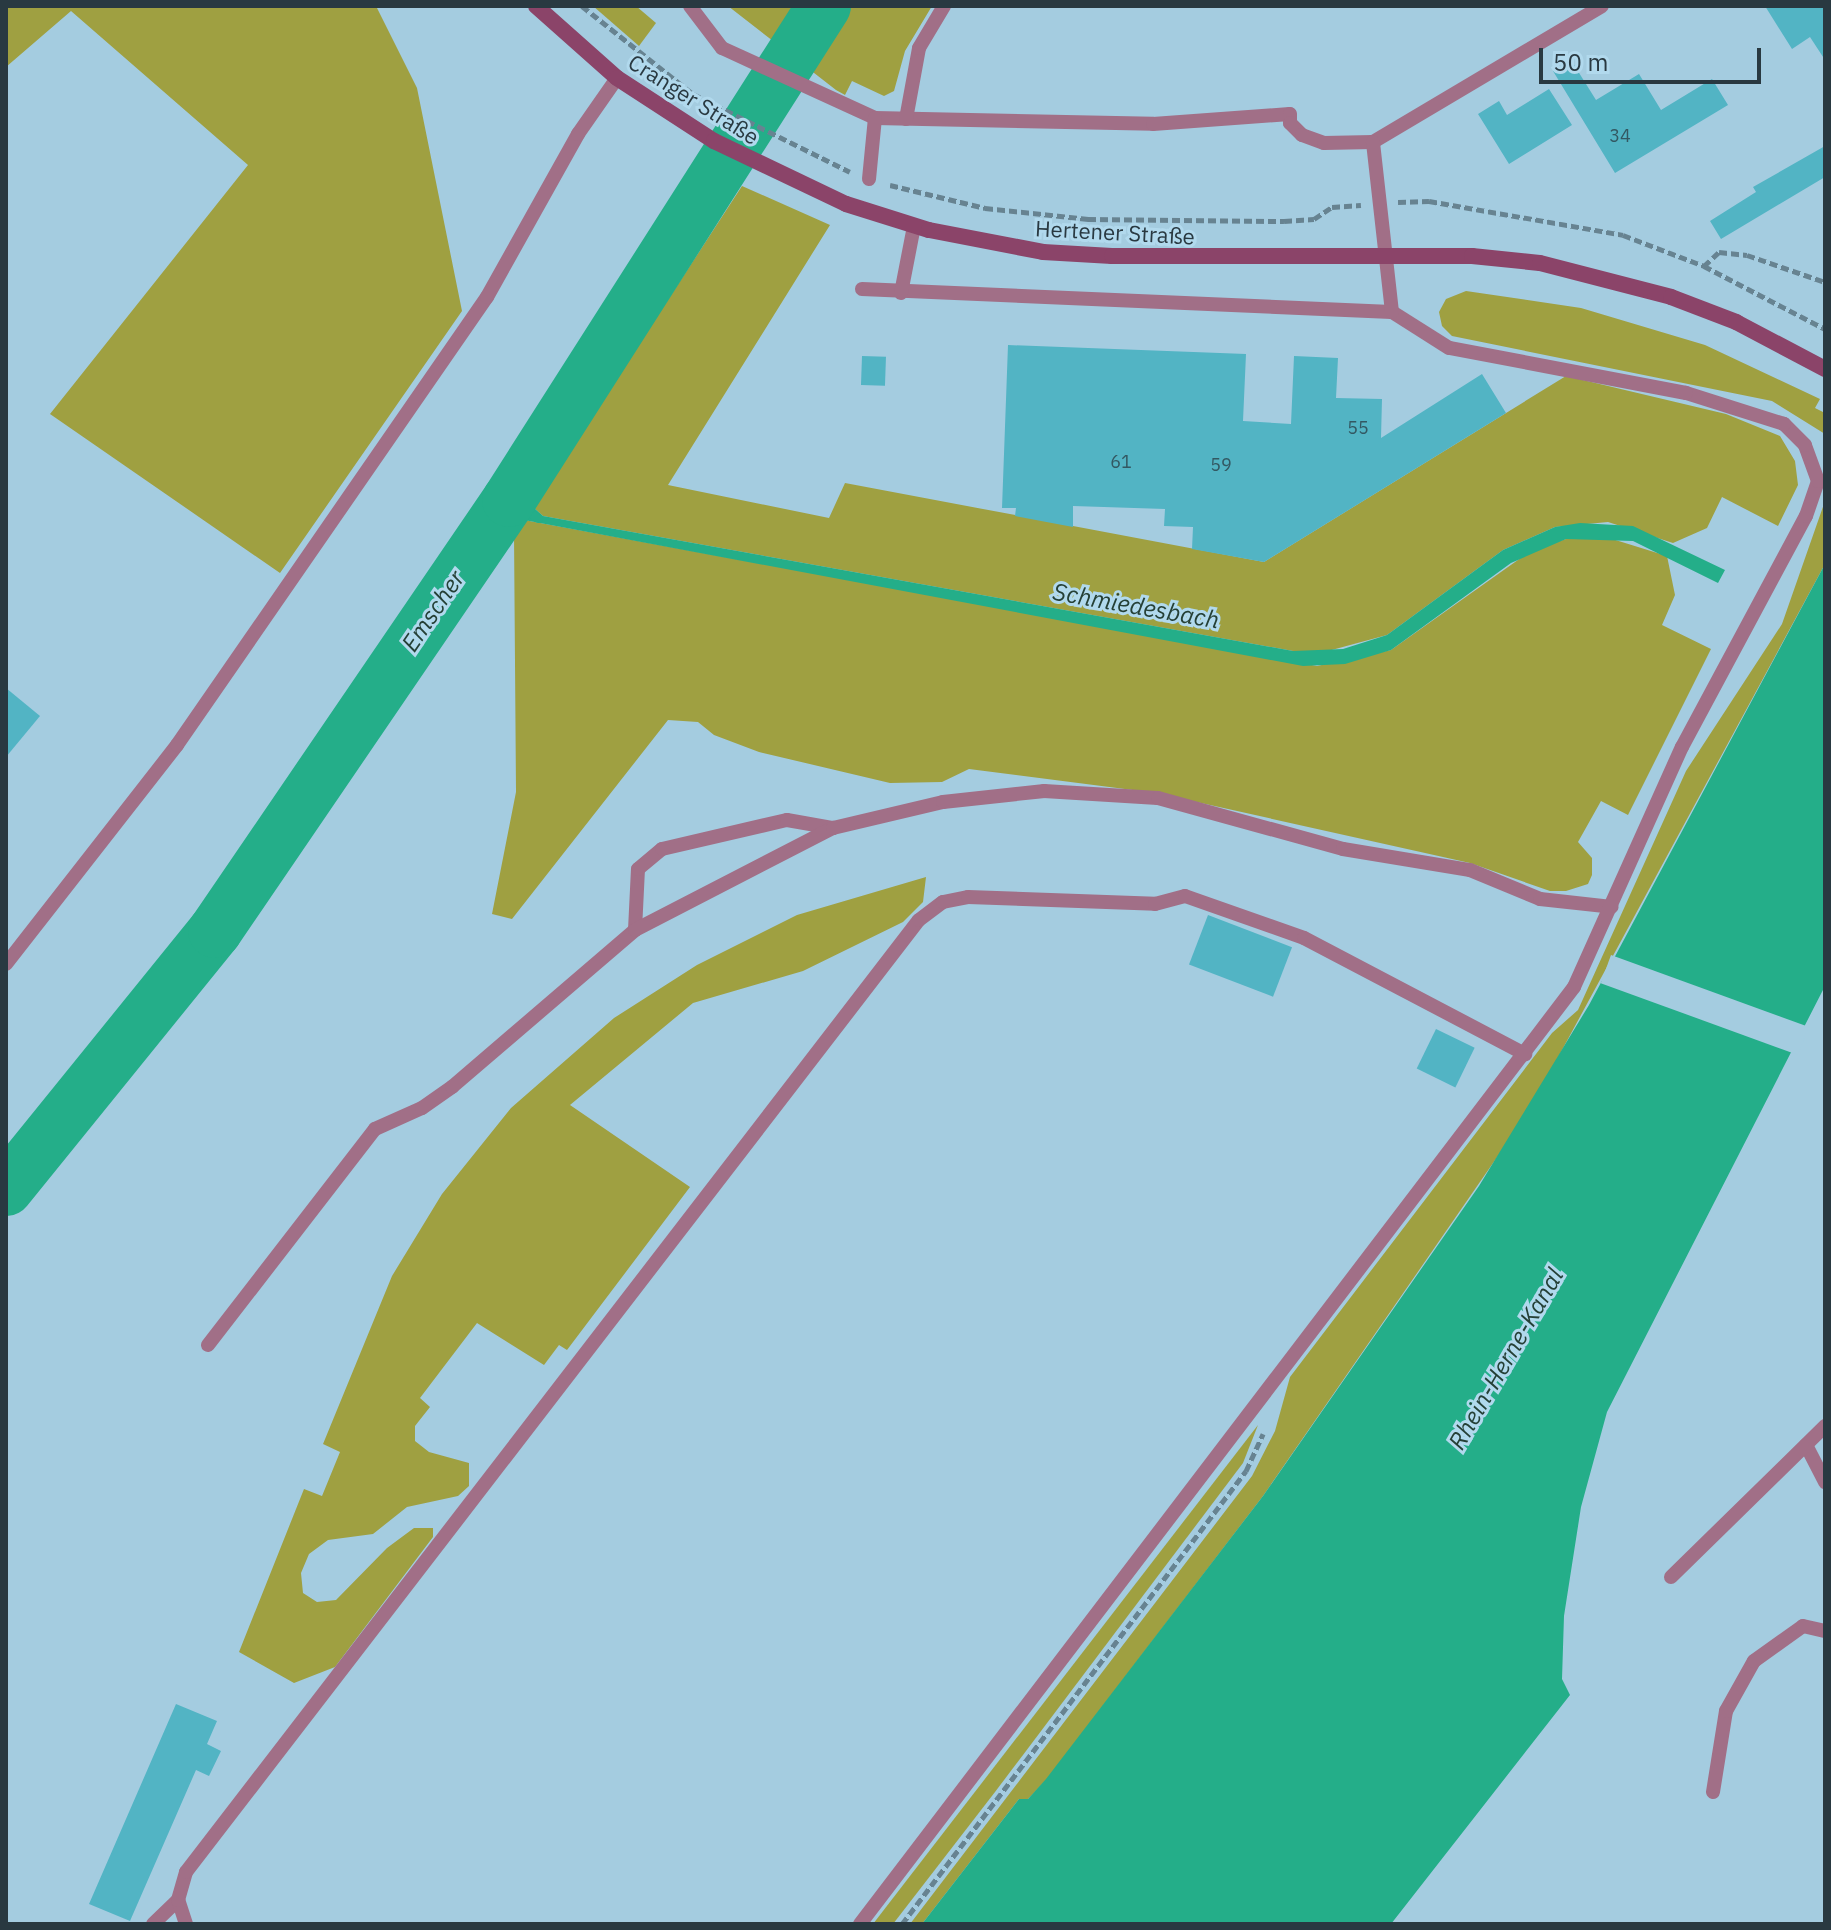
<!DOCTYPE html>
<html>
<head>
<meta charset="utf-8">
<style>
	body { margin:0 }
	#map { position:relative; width:1831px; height:1930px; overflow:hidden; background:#a4cce0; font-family:"IBM Plex Sans",sans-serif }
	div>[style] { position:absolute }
	.green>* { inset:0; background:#9fa041 }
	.water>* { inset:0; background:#24ae89 }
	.pier>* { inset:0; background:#a4cce0; transform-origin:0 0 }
	.stream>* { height:9px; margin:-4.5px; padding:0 4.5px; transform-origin:4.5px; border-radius:4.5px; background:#24ae89 }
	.river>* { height:54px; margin:-27px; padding:0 27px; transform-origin:27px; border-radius:27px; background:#24ae89 }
	.building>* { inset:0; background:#52b4c4; transform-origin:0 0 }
	.path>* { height:5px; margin-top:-2.5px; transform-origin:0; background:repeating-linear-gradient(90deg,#678391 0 8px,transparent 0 12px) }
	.lane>* { height:14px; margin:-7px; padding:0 7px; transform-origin:7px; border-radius:7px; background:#a16f87 }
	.secondary>* { height:16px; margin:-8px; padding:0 8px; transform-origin:8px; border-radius:8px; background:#8b4469 }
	span { translate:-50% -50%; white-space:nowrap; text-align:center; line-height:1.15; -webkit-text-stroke:6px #b1d9ed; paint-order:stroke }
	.number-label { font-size:18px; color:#335862 }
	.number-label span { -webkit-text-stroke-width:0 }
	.street-label { font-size:22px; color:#293941 }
	.water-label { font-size:24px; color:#254036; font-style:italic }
	.frame { position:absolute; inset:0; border:8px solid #293941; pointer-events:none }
	.scale { position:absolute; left:1539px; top:48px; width:222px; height:36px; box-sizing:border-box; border:4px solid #293941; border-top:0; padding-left:10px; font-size:24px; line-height:28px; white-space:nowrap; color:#293941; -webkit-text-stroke:6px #b1d9ed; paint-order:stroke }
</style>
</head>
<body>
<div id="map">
	<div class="green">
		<div style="clip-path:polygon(6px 6px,376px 6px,417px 88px,462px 311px,280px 573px,50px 414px,248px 165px,71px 11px,6px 67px)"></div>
		<div style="clip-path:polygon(593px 6px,636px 6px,656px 23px,639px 46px)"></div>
		<div style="clip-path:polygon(728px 6px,932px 6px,905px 51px,894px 91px,884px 96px,852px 81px,845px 95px,836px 90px)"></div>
		<div style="clip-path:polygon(742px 186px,830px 225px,668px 485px,829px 518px,845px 483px,1264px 562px,1566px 376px,1726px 414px,1780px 436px,1795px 461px,1798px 485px,1778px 526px,1722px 497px,1707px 528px,1673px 543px,1608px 522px,1555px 527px,1503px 550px,1387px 635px,1328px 651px,1293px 651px,543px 516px,533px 507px)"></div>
		<div style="clip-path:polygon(1466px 291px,1581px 308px,1705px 345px,1820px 399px,1815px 408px,1825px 413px,1825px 434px,1772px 401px,1452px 336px,1442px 326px,1439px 312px,1446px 299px)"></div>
		<div style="clip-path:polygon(1825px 501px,1825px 564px,1529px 1111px,1263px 1496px,1047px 1779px,1028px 1799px,1019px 1799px,922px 1924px,910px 1924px,1252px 1476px,1275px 1431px,1290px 1377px,1552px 1033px,1578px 1010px,1686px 771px,1782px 624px)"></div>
		<div style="clip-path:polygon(524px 520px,1317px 666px,1391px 650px,1532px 550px,1566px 539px,1609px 538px,1667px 556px,1675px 595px,1662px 625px,1711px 649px,1628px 815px,1601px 801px,1578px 842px,1592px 858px,1592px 875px,1588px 884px,1566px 891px,1550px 891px,1470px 863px,1156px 793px,969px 769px,942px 782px,890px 783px,759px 752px,714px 735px,698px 722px,668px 720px,512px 919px,492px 914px,516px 792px,514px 534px)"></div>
		<div style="clip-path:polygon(926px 877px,923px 902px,903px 922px,803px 971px,693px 1003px,570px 1105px,690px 1187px,567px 1350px,559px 1345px,544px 1365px,477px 1323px,420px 1398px,430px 1407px,415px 1426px,415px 1441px,429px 1452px,469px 1463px,469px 1486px,458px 1496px,407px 1507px,373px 1534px,328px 1540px,309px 1554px,301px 1573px,303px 1593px,317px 1602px,336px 1600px,387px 1548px,414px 1528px,433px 1528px,433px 1537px,335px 1667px,294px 1683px,239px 1652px,304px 1489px,322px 1496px,340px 1452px,323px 1444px,392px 1276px,442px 1194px,511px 1108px,614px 1018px,697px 965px,797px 915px)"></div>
		<div style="clip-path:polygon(1258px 1425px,1243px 1463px,995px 1792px,893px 1924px,873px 1924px)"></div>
	</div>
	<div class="water">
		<div style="clip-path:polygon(533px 507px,543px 516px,1293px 651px,1343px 649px,1387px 635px,1503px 550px,1555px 527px,1580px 523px,1633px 526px,1725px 570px,1718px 583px,1633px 541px,1566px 539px,1511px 563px,1391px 650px,1345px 664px,1303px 666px,524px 520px)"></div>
		<div style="clip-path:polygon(1825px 564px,1825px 986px,1607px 1412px,1581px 1507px,1564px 1616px,1562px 1679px,1570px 1695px,1391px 1924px,922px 1924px,1019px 1799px,1028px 1799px,1046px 1779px,1263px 1496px,1479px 1186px,1589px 1005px)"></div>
	</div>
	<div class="pier">
		<div style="left:1611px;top:955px;width:210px;height:30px;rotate:20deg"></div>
	</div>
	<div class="stream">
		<div style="left:509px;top:500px;width:34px;rotate:32deg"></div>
	</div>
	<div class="river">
		<div style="left:6px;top:1189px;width:332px;rotate:-51deg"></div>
		<div style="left:215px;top:931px;width:522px;rotate:-55.7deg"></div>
		<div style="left:509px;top:500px;width:586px;rotate:-57.48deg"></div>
	</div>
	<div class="building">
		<div style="clip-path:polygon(1765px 6px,1825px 6px,1825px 60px,1810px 37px,1792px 49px)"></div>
		<div style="clip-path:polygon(1571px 60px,1596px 100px,1639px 74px,1661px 110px,1712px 79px,1728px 105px,1615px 173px,1553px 71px)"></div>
		<div style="clip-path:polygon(1549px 89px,1572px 125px,1509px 164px,1478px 114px,1499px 101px,1507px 115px)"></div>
		<div style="clip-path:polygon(1825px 146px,1825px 177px,1721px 239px,1710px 221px,1756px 192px,1753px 187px)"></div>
		<div style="clip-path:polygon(1008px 345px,1246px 354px,1243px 421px,1291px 424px,1294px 356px,1338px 358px,1336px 398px,1382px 399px,1381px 438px,1482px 374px,1506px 413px,1264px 562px,1192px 549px,1193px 527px,1164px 526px,1165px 509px,1073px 506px,1073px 527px,1015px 516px,1016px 508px,1002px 508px)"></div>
		<div style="left:862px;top:356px;width:24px;height:29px;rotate:2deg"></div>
		<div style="clip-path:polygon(6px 688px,40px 716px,6px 757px)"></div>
		<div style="left:1208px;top:915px;width:90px;height:53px;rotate:21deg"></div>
		<div style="left:1436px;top:1029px;width:43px;height:44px;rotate:26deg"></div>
		<div style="clip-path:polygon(176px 1704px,217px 1721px,207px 1744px,221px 1751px,209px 1776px,196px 1770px,130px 1921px,89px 1904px)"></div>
	</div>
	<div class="path">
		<div style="left:582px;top:6px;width:142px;rotate:38.4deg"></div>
		<div style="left:693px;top:94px;width:175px;rotate:26.4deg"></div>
		<div style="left:890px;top:185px;width:98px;rotate:13.6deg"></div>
		<div style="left:985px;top:208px;width:104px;rotate:6.1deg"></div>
		<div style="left:1088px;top:219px;width:196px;rotate:0.6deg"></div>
		<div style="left:1284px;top:221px;width:30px;rotate:-4deg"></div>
		<div style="left:1314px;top:219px;width:22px;rotate:-34deg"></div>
		<div style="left:1332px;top:207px;width:29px;rotate:-4deg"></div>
		<div style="left:1398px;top:202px;width:31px;rotate:-2deg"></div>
		<div style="left:1429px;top:201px;width:197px;rotate:9.9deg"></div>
		<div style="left:1623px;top:235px;width:87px;rotate:20.9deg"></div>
		<div style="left:1704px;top:266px;width:136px;rotate:27.5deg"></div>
		<div style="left:1704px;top:266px;width:21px;rotate:-43deg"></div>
		<div style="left:1719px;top:252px;width:28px;rotate:6deg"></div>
		<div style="left:1747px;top:255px;width:83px;rotate:19.1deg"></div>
		<div style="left:902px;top:1924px;width:569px;rotate:-52.79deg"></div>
		<div style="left:1246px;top:1471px;width:41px;rotate:-65.3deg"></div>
	</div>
	<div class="lane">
		<div style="left:690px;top:6px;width:53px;rotate:52.7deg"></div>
		<div style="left:722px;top:48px;width:168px;rotate:24.6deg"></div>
		<div style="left:875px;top:118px;width:278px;rotate:1.2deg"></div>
		<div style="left:1153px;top:124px;width:137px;rotate:-4.2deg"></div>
		<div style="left:1290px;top:114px;width:9px;rotate:90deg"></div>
		<div style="left:1290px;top:123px;width:17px;rotate:45deg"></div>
		<div style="left:1302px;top:135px;width:23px;rotate:20deg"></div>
		<div style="left:1324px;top:143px;width:49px;rotate:-1.2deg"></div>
		<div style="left:1373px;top:142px;width:266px;rotate:-30.7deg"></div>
		<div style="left:906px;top:119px;width:72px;rotate:-79.6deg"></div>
		<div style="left:919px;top:48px;width:49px;rotate:-59.2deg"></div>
		<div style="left:869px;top:179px;width:61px;rotate:-84.4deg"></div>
		<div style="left:862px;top:289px;width:530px;rotate:2.48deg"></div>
		<div style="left:901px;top:293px;width:68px;rotate:-79deg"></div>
		<div style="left:635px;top:930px;width:61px;rotate:-87.2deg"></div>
		<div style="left:638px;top:869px;width:31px;rotate:-40deg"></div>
		<div style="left:662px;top:849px;width:128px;rotate:-13.1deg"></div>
		<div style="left:787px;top:820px;width:47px;rotate:9.9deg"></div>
		<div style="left:6px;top:964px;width:278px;rotate:-52deg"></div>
		<div style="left:177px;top:745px;width:545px;rotate:-55.32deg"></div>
		<div style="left:487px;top:297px;width:187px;rotate:-60.8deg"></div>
		<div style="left:578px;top:134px;width:68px;rotate:-55.1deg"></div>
		<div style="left:208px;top:1345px;width:273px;rotate:-52.3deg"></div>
		<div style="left:375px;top:1129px;width:51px;rotate:-24.1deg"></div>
		<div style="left:422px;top:1108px;width:37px;rotate:-35deg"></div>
		<div style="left:452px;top:1087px;width:241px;rotate:-40.6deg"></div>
		<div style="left:635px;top:930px;width:223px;rotate:-27.3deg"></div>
		<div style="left:833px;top:828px;width:113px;rotate:-13.3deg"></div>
		<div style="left:943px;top:802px;width:102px;rotate:-6.2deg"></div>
		<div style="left:1044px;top:791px;width:114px;rotate:3.5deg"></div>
		<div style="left:1158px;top:798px;width:192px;rotate:15.4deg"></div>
		<div style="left:1343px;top:849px;width:129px;rotate:9.4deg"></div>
		<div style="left:1470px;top:870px;width:76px;rotate:22.5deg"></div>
		<div style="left:1540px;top:899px;width:72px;rotate:6.3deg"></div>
		<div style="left:1806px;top:1445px;width:42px;rotate:62.8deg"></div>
		<div style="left:1671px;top:1577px;width:216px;rotate:-44.4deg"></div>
		<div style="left:1713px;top:1792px;width:82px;rotate:-80.9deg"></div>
		<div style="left:1726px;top:1711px;width:57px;rotate:-60.8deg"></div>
		<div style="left:1754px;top:1661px;width:60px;rotate:-35.5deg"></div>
		<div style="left:1803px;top:1626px;width:23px;rotate:13deg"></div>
		<div style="left:153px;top:1924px;width:35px;rotate:-44deg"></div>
		<div style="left:186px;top:1924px;width:25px;rotate:-108deg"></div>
		<div style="left:178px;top:1900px;width:29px;rotate:-74deg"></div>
		<div style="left:186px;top:1872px;width:1201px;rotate:-52.41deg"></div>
		<div style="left:919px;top:920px;width:30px;rotate:-37deg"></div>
		<div style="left:943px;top:902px;width:25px;rotate:-11deg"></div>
		<div style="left:968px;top:897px;width:187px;rotate:2.1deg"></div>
		<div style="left:1155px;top:904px;width:31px;rotate:-15deg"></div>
		<div style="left:1185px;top:896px;width:126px;rotate:19.4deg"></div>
		<div style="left:1304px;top:938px;width:250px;rotate:27.7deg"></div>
		<div style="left:860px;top:1924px;width:1178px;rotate:-52.69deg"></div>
		<div style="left:1574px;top:987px;width:263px;rotate:-65.8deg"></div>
		<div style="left:1682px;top:747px;width:262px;rotate:-61.8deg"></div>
		<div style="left:1806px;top:516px;width:37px;rotate:-71deg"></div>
		<div style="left:1818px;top:481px;width:38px;rotate:-110deg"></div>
		<div style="left:1805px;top:445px;width:30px;rotate:-135deg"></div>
		<div style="left:1784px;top:424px;width:103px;rotate:-162.4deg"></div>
		<div style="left:1686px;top:393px;width:241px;rotate:-169.2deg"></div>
		<div style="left:1449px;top:348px;width:67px;rotate:-147.7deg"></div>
		<div style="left:1392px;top:312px;width:171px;rotate:-96.4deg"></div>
	</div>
	<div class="secondary">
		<div style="left:536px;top:6px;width:108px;rotate:41.6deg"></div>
		<div style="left:617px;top:78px;width:116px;rotate:33deg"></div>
		<div style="left:714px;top:141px;width:146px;rotate:25.5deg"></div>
		<div style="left:846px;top:204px;width:87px;rotate:17.4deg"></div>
		<div style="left:929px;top:230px;width:116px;rotate:10.9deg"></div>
		<div style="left:1043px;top:252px;width:69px;rotate:3.3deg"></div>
		<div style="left:1112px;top:256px;width:360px"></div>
		<div style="left:1472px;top:256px;width:68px;rotate:5.9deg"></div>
		<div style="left:1540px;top:263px;width:135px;rotate:14.5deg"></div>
		<div style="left:1671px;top:297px;width:70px;rotate:21deg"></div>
		<div style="left:1736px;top:322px;width:101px;rotate:27.8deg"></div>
	</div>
	<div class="number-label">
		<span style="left:1620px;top:136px">34</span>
		<span style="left:1358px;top:428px">55</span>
		<span style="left:1121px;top:462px">61</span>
		<span style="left:1221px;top:465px">59</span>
	</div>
	<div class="street-label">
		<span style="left:694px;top:99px;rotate:32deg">Cranger Straße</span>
		<span style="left:1115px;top:232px;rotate:3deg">Hertener Straße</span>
	</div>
	<div class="water-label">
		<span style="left:1136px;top:606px;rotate:10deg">Schmiedesbach</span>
		<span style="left:433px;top:611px;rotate:-56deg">Emscher</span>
		<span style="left:1506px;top:1359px;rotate:-60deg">Rhein-Herne-Kanal</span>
	</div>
	<div class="frame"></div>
	<div class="scale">50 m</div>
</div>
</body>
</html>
